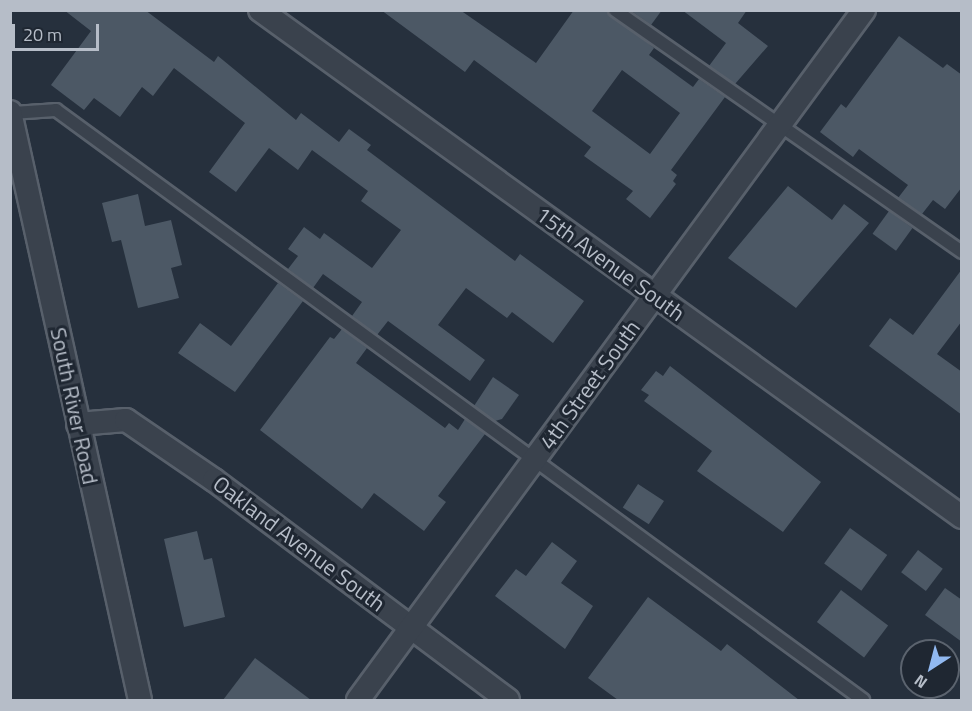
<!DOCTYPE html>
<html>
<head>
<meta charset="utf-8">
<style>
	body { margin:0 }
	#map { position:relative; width:972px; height:711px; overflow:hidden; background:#26303d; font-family:"Titillium Web",sans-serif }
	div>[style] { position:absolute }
	.building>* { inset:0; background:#4c5865; transform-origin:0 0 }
	.roads { filter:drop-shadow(2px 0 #58606b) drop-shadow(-2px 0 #58606b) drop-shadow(0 2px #58606b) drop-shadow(0 -2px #58606b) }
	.service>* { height:12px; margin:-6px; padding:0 6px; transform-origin:6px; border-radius:6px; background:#3a424d }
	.minor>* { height:22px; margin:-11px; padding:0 11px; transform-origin:11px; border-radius:11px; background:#3a424d }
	span { translate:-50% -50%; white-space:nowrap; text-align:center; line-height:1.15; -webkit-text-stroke:6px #1f2732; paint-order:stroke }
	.street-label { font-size:22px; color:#b6bdc8 }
	.frame { position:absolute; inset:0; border:12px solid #b6bdc8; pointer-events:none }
	.north { position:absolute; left:900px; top:639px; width:60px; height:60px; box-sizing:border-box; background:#1f2732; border:2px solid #5b636e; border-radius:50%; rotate:216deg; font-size:16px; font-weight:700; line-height:24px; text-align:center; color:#b6bdc8 }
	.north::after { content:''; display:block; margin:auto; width:21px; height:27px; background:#91b9f1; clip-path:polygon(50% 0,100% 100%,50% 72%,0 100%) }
	.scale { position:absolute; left:12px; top:24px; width:87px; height:27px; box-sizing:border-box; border:3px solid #b6bdc8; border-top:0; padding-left:8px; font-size:18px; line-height:21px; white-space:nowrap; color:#b6bdc8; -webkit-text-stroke:4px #1f2732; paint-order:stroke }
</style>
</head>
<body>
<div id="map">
	<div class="building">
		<div style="clip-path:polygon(64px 10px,145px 10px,214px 62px,218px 56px,296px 120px,301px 113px,339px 142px,349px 129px,371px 145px,367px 150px,515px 261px,520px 254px,584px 301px,553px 343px,512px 312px,507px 318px,466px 288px,438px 325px,485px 360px,470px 381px,388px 321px,377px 335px,352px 316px,362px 302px,323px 274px,313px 288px,288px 269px,298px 256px,288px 249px,304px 227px,320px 239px,324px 233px,372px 268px,401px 230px,361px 201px,368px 191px,312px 150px,298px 170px,269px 148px,236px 192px,209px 172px,245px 123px,174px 68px,153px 96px,142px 87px,120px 117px,94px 98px,84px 110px,51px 85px,91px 31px)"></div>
		<div style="clip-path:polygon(evenodd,381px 10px,460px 10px,536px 63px,574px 10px,607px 10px,654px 48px,649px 55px,693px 87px,699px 79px,725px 97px,671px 170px,677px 175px,673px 181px,676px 184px,650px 218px,626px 199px,633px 191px,584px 156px,591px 147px,474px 60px,465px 72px,381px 10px,622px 70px,680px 113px,650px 154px,592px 111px,622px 70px)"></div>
		<div style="clip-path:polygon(630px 10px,662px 10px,651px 25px)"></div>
		<div style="clip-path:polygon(682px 10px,747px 10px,738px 23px,768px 46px,735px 84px,709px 66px,726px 43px)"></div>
		<div style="clip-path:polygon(899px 36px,943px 68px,947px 64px,962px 75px,962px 187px,945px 209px,933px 200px,922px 214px,898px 198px,908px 185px,859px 149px,853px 157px,820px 132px,841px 104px,846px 108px)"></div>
		<div style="clip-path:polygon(788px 186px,832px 220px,844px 204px,869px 223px,796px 308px,728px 258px)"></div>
		<div style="clip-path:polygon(138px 194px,145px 226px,171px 220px,182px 265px,171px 268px,179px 298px,138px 308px,121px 240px,112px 242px,102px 203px)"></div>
		<div style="left:889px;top:211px;width:29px;height:28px;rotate:36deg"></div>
		<div style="clip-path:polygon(962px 269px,962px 321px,937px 354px,962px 372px,962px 415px,869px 346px,890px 318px,913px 335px)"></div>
		<div style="clip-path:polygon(278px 283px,303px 301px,235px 392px,178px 353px,200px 323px,231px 346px)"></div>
		<div style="clip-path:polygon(342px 329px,367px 348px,356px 363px,445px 428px,449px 423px,458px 430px,465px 419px,485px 434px,438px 496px,446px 502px,424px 531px,374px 493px,362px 509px,260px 430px,330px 337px,334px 339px)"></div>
		<div style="clip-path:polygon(670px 366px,821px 482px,783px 532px,697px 471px,712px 451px,644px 401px,649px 395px,641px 390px,656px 371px,663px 376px)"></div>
		<div style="clip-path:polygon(493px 377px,519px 395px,502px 419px,495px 421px,474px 406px)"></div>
		<div style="left:638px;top:484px;width:31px;height:28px;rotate:33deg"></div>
		<div style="left:850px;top:528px;width:46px;height:44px;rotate:36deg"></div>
		<div style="clip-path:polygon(197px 531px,204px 560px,212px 558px,225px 617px,184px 627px,164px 539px)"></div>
		<div style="clip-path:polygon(552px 542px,577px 561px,561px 583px,593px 606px,565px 649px,495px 596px,516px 569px,526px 576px)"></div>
		<div style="left:918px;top:550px;width:31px;height:28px;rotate:37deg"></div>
		<div style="clip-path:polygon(945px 588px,962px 600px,962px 642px,925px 615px)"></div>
		<div style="left:841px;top:590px;width:59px;height:40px;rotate:37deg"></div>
		<div style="clip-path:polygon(648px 597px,721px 651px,727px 644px,799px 700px,618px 700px,588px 678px)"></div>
		<div style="clip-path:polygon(255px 658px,311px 700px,223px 700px)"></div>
	</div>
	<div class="roads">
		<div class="service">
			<div style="left:615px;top:10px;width:423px;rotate:34.9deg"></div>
			<div style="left:11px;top:113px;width:45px;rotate:-3.8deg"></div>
			<div style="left:56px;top:110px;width:1000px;rotate:36.17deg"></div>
		</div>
		<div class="minor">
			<div style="left:260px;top:10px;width:866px;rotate:35.84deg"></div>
			<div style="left:10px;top:112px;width:602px;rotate:77.53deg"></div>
			<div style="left:78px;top:424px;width:48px;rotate:-4.8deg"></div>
			<div style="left:126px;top:420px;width:107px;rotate:34.3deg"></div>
			<div style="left:214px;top:480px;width:367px;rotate:36.8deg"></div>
			<div style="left:358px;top:700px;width:856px;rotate:-53.75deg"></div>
		</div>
	</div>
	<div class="street-label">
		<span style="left:610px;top:264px;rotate:36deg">15th Avenue South</span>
		<span style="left:590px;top:385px;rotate:-54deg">4th Street South</span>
		<span style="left:74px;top:406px;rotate:78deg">South River Road</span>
		<span style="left:299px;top:544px;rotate:37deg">Oakland Avenue South</span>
	</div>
	<div class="frame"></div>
	<div class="north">N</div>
	<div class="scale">20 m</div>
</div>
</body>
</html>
